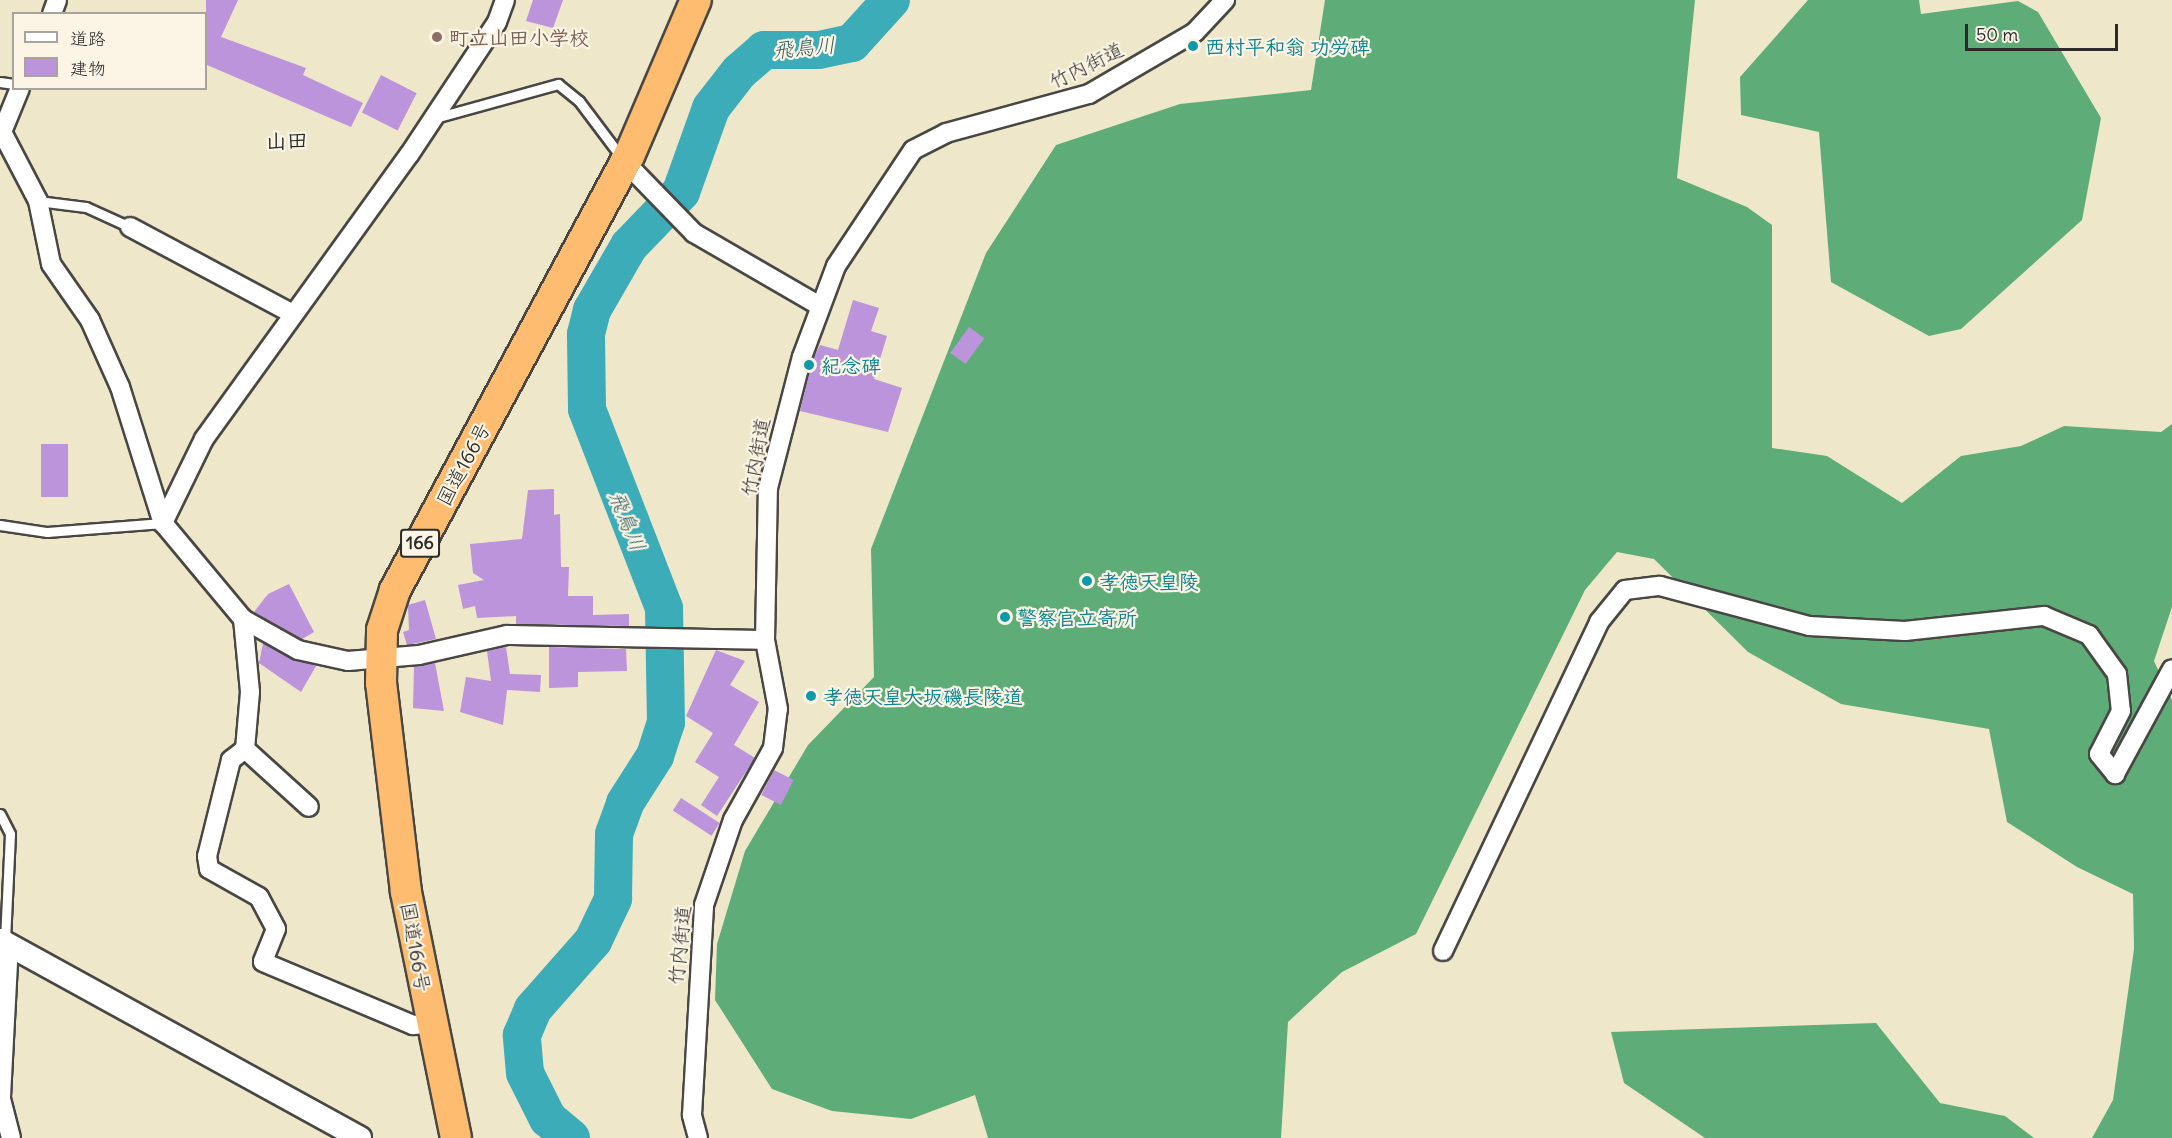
<!DOCTYPE html>
<html>
<head>
<meta charset="utf-8">
<style>
	body { margin:0 }
	#map { position:relative; width:2172px; height:1138px; overflow:hidden; background:#eee7ca; font-family:Delius,"Klee One",sans-serif }
	div>[style] { position:absolute }
	.forest>* { inset:0; background:#5ead78 }
	.river>* { height:38px; margin:-19px; padding:0 19px; transform-origin:19px; border-radius:19px; background:#3cacb8 }
	.building>* { inset:0; background:#bb94db; transform-origin:0 0 }
	.roads { filter:drop-shadow(2px 0 #484743) drop-shadow(-2px 0 #484743) drop-shadow(0 2px #484743) drop-shadow(0 -2px #484743) }
	.service>* { height:9px; margin:-4.5px; padding:0 4.5px; transform-origin:4.5px; border-radius:4.5px; background:#fff }
	.minor>* { height:18px; margin:-9px; padding:0 9px; transform-origin:9px; border-radius:9px; background:#fff }
	.tertiary>* { height:22px; margin:-11px; padding:0 11px; transform-origin:11px; border-radius:11px; background:#fff }
	.trunk>* { height:30px; margin:-15px; padding:0 15px; transform-origin:15px; border-radius:15px; background:#febc70 }
	.dots>* { width:16px; height:16px; translate:-50% -50%; box-sizing:border-box; border:3px solid #fcf5e5; border-radius:50% }
	span { translate:-50% -50%; white-space:nowrap; text-align:center; line-height:1.15; -webkit-text-stroke:4.5px #fcf5e5; paint-order:stroke }
	.shield-label span { padding:2px 4px; background:#fcf5e5; border:2px solid; border-radius:4px; -webkit-text-stroke-width:0 }
	.shield-label { font-size:18px; color:#2b2b2b; font-weight:700 }
	.education-label { font-size:20px; color:#785e54; font-weight:700 }
	.left { translate:0 -50%; text-align:left }
	.culture-label { font-size:20px; color:#0d838f; font-weight:700 }
	.street-label { font-size:20px; color:#2b2b2b }
	.water-label { font-size:21px; color:#325f63; font-style:italic }
	.neighbourhood-label { font-size:21px; color:#2b2b2b; font-weight:700 }
	.legend { position:absolute; left:12px; top:12px; width:195px; height:78px; box-sizing:border-box; background:#fcf5e5; border:2px solid #a8a49b; margin:0; padding:8px 10px; list-style:none; font-size:18px; color:#2b2b2b }
	.legend li { display:flex; align-items:center; gap:12px; height:30px }
	.legend b { width:30px; border:2px solid #a8a49b }
	.scale { position:absolute; left:1965px; top:24px; width:153px; height:27px; box-sizing:border-box; border:3px solid #2b2b2b; border-top:0; padding-left:8px; font-size:18px; line-height:21px; white-space:nowrap; color:#2b2b2b; -webkit-text-stroke:4px #fcf5e5; paint-order:stroke }
</style>
</head>
<body>
<div id="map">
	<div class="forest">
		<div style="clip-path:polygon(1325px 0,1695px 0,1677px 178px,1747px 207px,1772px 225px,1772px 448px,1827px 456px,1902px 503px,1961px 456px,2021px 446px,2064px 426px,2161px 432px,2172px 424px,2172px 607px,2154px 661px,2172px 700px,2172px 1138px,2092px 1138px,2113px 1100px,2134px 949px,2133px 894px,2077px 867px,2007px 822px,1989px 729px,1841px 704px,1748px 652px,1654px 559px,1617px 552px,1585px 590px,1416px 934px,1342px 972px,1288px 1022px,1281px 1138px,988px 1138px,975px 1095px,911px 1119px,832px 1111px,772px 1089px,715px 1000px,717px 944px,745px 851px,808px 745px,874px 677px,871px 549px,986px 253px,1056px 145px,1180px 104px,1311px 90px)"></div>
		<div style="clip-path:polygon(1808px 0,1919px 0,1921px 14px,2018px 1px,2038px 12px,2101px 118px,2082px 220px,1961px 329px,1929px 336px,1831px 282px,1819px 132px,1741px 115px,1740px 77px)"></div>
		<div style="clip-path:polygon(1876px 1023px,1940px 1103px,2005px 1116px,2034px 1138px,1705px 1138px,1624px 1083px,1611px 1032px)"></div>
	</div>
	<div class="river">
		<div style="left:571px;top:1138px;width:30px;rotate:-140deg"></div>
		<div style="left:548px;top:1119px;width:51px;rotate:-116.6deg"></div>
		<div style="left:525px;top:1073px;width:38px;rotate:-95deg"></div>
		<div style="left:522px;top:1035px;width:28px;rotate:-67deg"></div>
		<div style="left:533px;top:1009px;width:91px;rotate:-48.6deg"></div>
		<div style="left:593px;top:941px;width:47px;rotate:-64.5deg"></div>
		<div style="left:613px;top:899px;width:65px;rotate:-89.1deg"></div>
		<div style="left:614px;top:834px;width:33px;rotate:-70deg"></div>
		<div style="left:625px;top:803px;width:56px;rotate:-57.4deg"></div>
		<div style="left:655px;top:756px;width:35px;rotate:-72deg"></div>
		<div style="left:666px;top:723px;width:115px;rotate:-91deg"></div>
		<div style="left:664px;top:608px;width:213px;rotate:-111.2deg"></div>
		<div style="left:587px;top:409px;width:75px;rotate:-90.8deg"></div>
		<div style="left:586px;top:334px;width:25px;rotate:-76deg"></div>
		<div style="left:592px;top:310px;width:74px;rotate:-60deg"></div>
		<div style="left:629px;top:246px;width:75px;rotate:-46.1deg"></div>
		<div style="left:681px;top:192px;width:89px;rotate:-70.3deg"></div>
		<div style="left:711px;top:108px;width:46px;rotate:-52.1deg"></div>
		<div style="left:739px;top:72px;width:33px;rotate:-41deg"></div>
		<div style="left:764px;top:50px;width:55px"></div>
		<div style="left:819px;top:50px;width:34px;rotate:-12deg"></div>
		<div style="left:852px;top:43px;width:58px;rotate:-47.8deg"></div>
	</div>
	<div class="building">
		<div style="clip-path:polygon(206px 0,238px 0,221px 37px,306px 68px,303px 75px,363px 103px,351px 127px,207px 65px,206px 69px)"></div>
		<div style="clip-path:polygon(533px 0,563px 0,553px 28px,526px 21px)"></div>
		<div style="left:381px;top:75px;width:40px;height:42px;rotate:27deg"></div>
		<div style="clip-path:polygon(853px 300px,879px 308px,871px 331px,887px 336px,874px 379px,902px 388px,888px 432px,800px 411px,813px 359px,820px 345px,838px 350px)"></div>
		<div style="left:969px;top:327px;width:19px;height:32px;rotate:36deg"></div>
		<div style="left:41px;top:444px;width:27px;height:53px"></div>
		<div style="clip-path:polygon(554px 489px,554px 515px,560px 514px,561px 567px,569px 567px,568px 596px,593px 596px,593px 615px,629px 614px,629px 626px,516px 624px,516px 616px,477px 618px,475px 606px,463px 609px,458px 585px,484px 580px,473px 573px,470px 544px,522px 539px,528px 490px)"></div>
		<div style="clip-path:polygon(289px 584px,314px 632px,302px 639px,254px 612px,268px 594px)"></div>
		<div style="clip-path:polygon(425px 600px,436px 639px,407px 645px,403px 632px,409px 630px,408px 605px)"></div>
		<div style="clip-path:polygon(263px 643px,316px 666px,301px 692px,259px 663px)"></div>
		<div style="clip-path:polygon(506px 647px,510px 674px,541px 675px,540px 692px,507px 690px,503px 725px,460px 712px,466px 677px,491px 681px,487px 651px)"></div>
		<div style="clip-path:polygon(549px 647px,626px 649px,627px 671px,578px 672px,578px 687px,549px 688px)"></div>
		<div style="clip-path:polygon(716px 650px,745px 661px,730px 685px,759px 702px,734px 745px,755px 758px,717px 816px,701px 805px,719px 777px,695px 762px,713px 733px,686px 716px)"></div>
		<div style="clip-path:polygon(435px 663px,444px 711px,413px 708px,414px 667px)"></div>
		<div style="left:774px;top:770px;width:22px;height:28px;rotate:27deg"></div>
		<div style="left:681px;top:798px;width:46px;height:15px;rotate:33deg"></div>
	</div>
	<div class="roads">
		<div class="service">
			<div style="left:0;top:82px;width:14px;rotate:8deg"></div>
			<div style="left:435px;top:118px;width:128px;rotate:-15.5deg"></div>
			<div style="left:558px;top:84px;width:27px;rotate:39deg"></div>
			<div style="left:579px;top:101px;width:71px;rotate:53deg"></div>
			<div style="left:38px;top:201px;width:48px;rotate:7.1deg"></div>
			<div style="left:86px;top:207px;width:48px;rotate:24.4deg"></div>
			<div style="left:0;top:525px;width:48px;rotate:8.5deg"></div>
			<div style="left:47px;top:532px;width:116px;rotate:-4.4deg"></div>
			<div style="left:0;top:814px;width:22px;rotate:63deg"></div>
			<div style="left:10px;top:834px;width:107px;rotate:92.7deg"></div>
		</div>
		<div class="minor">
			<div style="left:52px;top:14px;width:15px;rotate:-70deg"></div>
			<div style="left:20px;top:88px;width:48px;rotate:112.2deg"></div>
			<div style="left:2px;top:132px;width:78px;rotate:62.4deg"></div>
			<div style="left:38px;top:201px;width:64px;rotate:78.3deg"></div>
			<div style="left:51px;top:264px;width:68px;rotate:55.1deg"></div>
			<div style="left:90px;top:320px;width:73px;rotate:65.9deg"></div>
			<div style="left:120px;top:387px;width:143px;rotate:72.5deg"></div>
			<div style="left:163px;top:523px;width:125px;rotate:50.2deg"></div>
			<div style="left:243px;top:619px;width:63px;rotate:29.4deg"></div>
			<div style="left:298px;top:650px;width:51px;rotate:12.4deg"></div>
			<div style="left:348px;top:661px;width:71px;rotate:-4.8deg"></div>
			<div style="left:419px;top:655px;width:90px;rotate:-12.8deg"></div>
			<div style="left:507px;top:635px;width:258px;rotate:1.1deg"></div>
			<div style="left:625px;top:162px;width:99px;rotate:45.8deg"></div>
			<div style="left:694px;top:233px;width:146px;rotate:30.1deg"></div>
			<div style="left:130px;top:227px;width:183px;rotate:28.1deg"></div>
			<div style="left:163px;top:523px;width:93px;rotate:-64deg"></div>
			<div style="left:204px;top:439px;width:350px;rotate:-54.2deg"></div>
			<div style="left:409px;top:155px;width:159px;rotate:-56.5deg"></div>
			<div style="left:497px;top:22px;width:23px;rotate:-70deg"></div>
			<div style="left:243px;top:619px;width:73px;rotate:84.5deg"></div>
			<div style="left:250px;top:692px;width:57px;rotate:95deg"></div>
			<div style="left:245px;top:749px;width:86px;rotate:42.2deg"></div>
			<div style="left:245px;top:749px;width:18px;rotate:142deg"></div>
			<div style="left:231px;top:760px;width:99px;rotate:104deg"></div>
			<div style="left:207px;top:856px;width:13px;rotate:81deg"></div>
			<div style="left:209px;top:869px;width:57px;rotate:29.2deg"></div>
			<div style="left:259px;top:897px;width:36px;rotate:62deg"></div>
			<div style="left:276px;top:929px;width:35px;rotate:112deg"></div>
			<div style="left:263px;top:962px;width:163px;rotate:22.8deg"></div>
			<div style="left:413px;top:1025px;width:16px;rotate:-4deg"></div>
			<div style="left:9px;top:944px;width:155px;rotate:93deg"></div>
			<div style="left:1px;top:1099px;width:40px;rotate:75.6deg"></div>
			<div style="left:1443px;top:951px;width:364px;rotate:-64.6deg"></div>
			<div style="left:1599px;top:622px;width:41px;rotate:-50.9deg"></div>
			<div style="left:1625px;top:590px;width:35px;rotate:-7deg"></div>
			<div style="left:1660px;top:586px;width:154px;rotate:15deg"></div>
			<div style="left:1809px;top:626px;width:96px;rotate:3deg"></div>
			<div style="left:1905px;top:631px;width:140px;rotate:-6.2deg"></div>
			<div style="left:2044px;top:616px;width:49px;rotate:22.9deg"></div>
			<div style="left:2089px;top:635px;width:48px;rotate:54.3deg"></div>
			<div style="left:2117px;top:674px;width:37px;rotate:84deg"></div>
			<div style="left:2121px;top:711px;width:48px;rotate:117.1deg"></div>
			<div style="left:2099px;top:754px;width:26px;rotate:51deg"></div>
			<div style="left:2115px;top:774px;width:119px;rotate:-61.5deg"></div>
			<div style="left:698px;top:1138px;width:24px;rotate:-105deg"></div>
			<div style="left:692px;top:1115px;width:210px;rotate:-86.7deg"></div>
			<div style="left:704px;top:905px;width:90px;rotate:-71.2deg"></div>
			<div style="left:733px;top:820px;width:82px;rotate:-60.9deg"></div>
			<div style="left:773px;top:748px;width:39px;rotate:-83deg"></div>
			<div style="left:778px;top:709px;width:70px;rotate:-100.7deg"></div>
			<div style="left:765px;top:640px;width:152px;rotate:-88.9deg"></div>
			<div style="left:768px;top:488px;width:135px;rotate:-75.5deg"></div>
			<div style="left:802px;top:357px;width:97px;rotate:-69.5deg"></div>
			<div style="left:836px;top:266px;width:139px;rotate:-56.4deg"></div>
			<div style="left:913px;top:150px;width:37px;rotate:-27deg"></div>
			<div style="left:946px;top:133px;width:148px;rotate:-15.3deg"></div>
			<div style="left:1089px;top:94px;width:123px;rotate:-30.3deg"></div>
			<div style="left:1195px;top:32px;width:44px;rotate:-46.8deg"></div>
		</div>
		<div class="tertiary">
			<div style="left:0;top:940px;width:411px;rotate:28.8deg"></div>
		</div>
		<div class="trunk">
			<div style="left:456px;top:1138px;width:251px;rotate:-101.5deg"></div>
			<div style="left:406px;top:892px;width:210px;rotate:-96.8deg"></div>
			<div style="left:381px;top:683px;width:53px;rotate:-88.9deg"></div>
			<div style="left:382px;top:630px;width:42px;rotate:-72deg"></div>
			<div style="left:395px;top:590px;width:493px;rotate:-61.7deg"></div>
			<div style="left:629px;top:156px;width:170px;rotate:-66.8deg"></div>
		</div>
	</div>
	<div class="dots">
		<div style="left:437px;top:37px;background:#8d6e63"></div>
		<div style="left:1193px;top:46px;background:#0f9aa8"></div>
		<div style="left:809px;top:365px;background:#0f9aa8"></div>
		<div style="left:1087px;top:581px;background:#0f9aa8"></div>
		<div style="left:1005px;top:617px;background:#0f9aa8"></div>
		<div style="left:811px;top:696px;background:#0f9aa8"></div>
	</div>
	<div class="shield-label">
		<span style="left:420px;top:543px">166</span>
	</div>
	<div class="education-label">
		<span class="left" style="left:449px;top:37px">町立山田小学校</span>
	</div>
	<div class="culture-label">
		<span class="left" style="left:1205px;top:46px">西村平和翁 功労碑</span>
		<span class="left" style="left:821px;top:365px">紀念碑</span>
		<span class="left" style="left:1099px;top:581px">孝徳天皇陵</span>
		<span class="left" style="left:1017px;top:617px">警察官立寄所</span>
		<span class="left" style="left:823px;top:696px">孝徳天皇大坂磯長陵道</span>
	</div>
	<div class="street-label">
		<span style="left:1086px;top:65px;rotate:-26deg">竹内街道</span>
		<span style="left:755px;top:457px;rotate:-79deg">竹内街道</span>
		<span style="left:463px;top:464px;rotate:-62deg">国道166号</span>
		<span style="left:679px;top:945px;rotate:-84deg">竹内街道</span>
		<span style="left:416px;top:947px;rotate:80deg">国道166号</span>
	</div>
	<div class="water-label">
		<span style="left:804px;top:48px;rotate:-5deg">飛鳥川</span>
		<span style="left:627px;top:521px;rotate:68deg">飛鳥川</span>
	</div>
	<div class="neighbourhood-label">
		<span style="left:287px;top:141px">山田</span>
	</div>
	<ul class="legend">
	<li><b style="height:8px;background:#fff"></b>道路</li>
	<li><b style="height:16px;background:#bb94db"></b>建物</li>
	</ul>
	<div class="scale">50 m</div>
</div>
</body>
</html>
